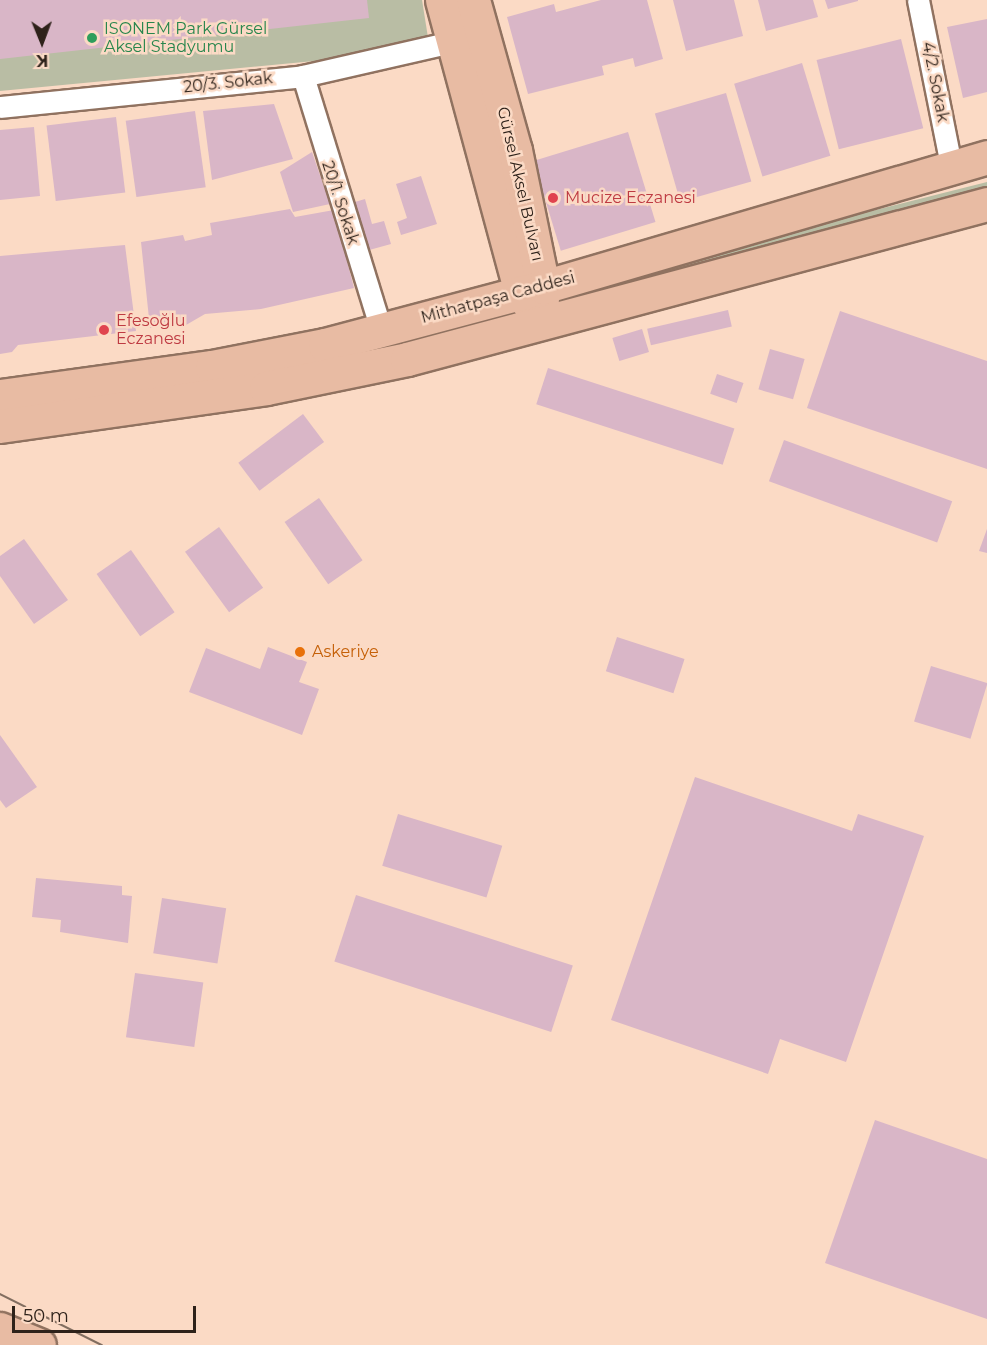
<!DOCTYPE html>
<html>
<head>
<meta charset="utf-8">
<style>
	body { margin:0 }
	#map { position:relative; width:987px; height:1345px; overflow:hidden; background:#fbdac5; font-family:Montserrat,sans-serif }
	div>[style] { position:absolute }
	.green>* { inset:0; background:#b9bda4 }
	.building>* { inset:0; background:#d9b6c7; transform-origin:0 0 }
	.roads { filter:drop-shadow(2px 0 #907260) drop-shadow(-2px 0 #907260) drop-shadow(0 2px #907260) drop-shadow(0 -2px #907260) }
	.minor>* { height:21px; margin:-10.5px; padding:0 10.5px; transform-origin:10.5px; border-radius:10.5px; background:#fff }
	.primary>* { height:33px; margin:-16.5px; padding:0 16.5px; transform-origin:16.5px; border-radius:16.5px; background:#e8bba3 }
	.tram>* { height:1.5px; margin:-0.75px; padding:0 0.75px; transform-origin:0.75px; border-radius:0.75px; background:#826e60 }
	.dots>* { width:16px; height:16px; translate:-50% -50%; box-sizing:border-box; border:3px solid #fbdac5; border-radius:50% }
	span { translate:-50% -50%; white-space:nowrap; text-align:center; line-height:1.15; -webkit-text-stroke:5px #fbdac5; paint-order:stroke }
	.leisure-label { font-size:16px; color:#27864d }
	.left { translate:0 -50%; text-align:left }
	.street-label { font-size:16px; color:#2e221a }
	.health-label { font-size:16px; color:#be3a42 }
	.food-label { font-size:16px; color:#c56008 }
	.north { position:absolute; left:12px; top:12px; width:60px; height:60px; -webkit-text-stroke:4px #fbdac5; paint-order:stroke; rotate:179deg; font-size:16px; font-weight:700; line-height:24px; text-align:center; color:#2e221a }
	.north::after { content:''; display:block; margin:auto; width:21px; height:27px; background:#2e221a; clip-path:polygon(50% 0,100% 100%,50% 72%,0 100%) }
	.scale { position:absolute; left:12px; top:1306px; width:184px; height:27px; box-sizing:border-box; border:3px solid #2e221a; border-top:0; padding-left:8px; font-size:18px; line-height:21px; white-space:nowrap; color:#2e221a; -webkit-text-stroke:4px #fbdac5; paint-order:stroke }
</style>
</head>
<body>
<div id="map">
	<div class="green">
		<div style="clip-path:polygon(0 0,422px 0,430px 50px,0 91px)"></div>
		<div style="clip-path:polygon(987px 182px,987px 197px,570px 305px,561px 289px)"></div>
	</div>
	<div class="building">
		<div style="clip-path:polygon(0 0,367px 0,369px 18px,0 59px)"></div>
		<div style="clip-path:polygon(601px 0,647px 0,663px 59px,635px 67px,633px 58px,602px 66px,604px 75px,528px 94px,507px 17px,554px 4px,556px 12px)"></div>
		<div style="clip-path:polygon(673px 0,734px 0,743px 36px,686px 51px)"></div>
		<div style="clip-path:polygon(758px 0,813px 0,818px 17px,766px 31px)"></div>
		<div style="clip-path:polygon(825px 0,858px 0,858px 1px,828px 9px)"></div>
		<div style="clip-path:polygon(987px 19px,987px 92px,963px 98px,947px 27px)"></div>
		<div style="left:901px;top:39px;width:92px;height:87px;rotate:76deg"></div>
		<div style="left:802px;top:63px;width:97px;height:71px;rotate:73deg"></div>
		<div style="left:726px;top:93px;width:92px;height:74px;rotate:74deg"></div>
		<div style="clip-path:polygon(274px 104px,293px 159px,212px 180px,203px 111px)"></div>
		<div style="left:195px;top:111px;width:77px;height:70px;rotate:82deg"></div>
		<div style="left:116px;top:117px;width:76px;height:70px;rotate:83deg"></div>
		<div style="clip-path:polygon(34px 127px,40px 196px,0 200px,0 130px)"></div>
		<div style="left:628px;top:132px;width:94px;height:99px;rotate:73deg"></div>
		<div style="clip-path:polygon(312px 152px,330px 204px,293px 212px,280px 172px)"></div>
		<div style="clip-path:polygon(421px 176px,437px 224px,401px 235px,397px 222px,407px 218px,396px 184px)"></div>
		<div style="clip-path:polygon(365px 199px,372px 224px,384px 221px,391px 244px,362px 252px,348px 204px)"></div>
		<div style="clip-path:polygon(290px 209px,295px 217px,334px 210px,354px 288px,261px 309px,205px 314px,186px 325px,150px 328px,141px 242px,183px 235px,185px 241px,212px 235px,210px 223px)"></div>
		<div style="clip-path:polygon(125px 245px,136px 331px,18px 345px,12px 352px,0 354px,0 256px)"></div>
		<div style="left:728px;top:310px;width:17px;height:83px;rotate:77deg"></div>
		<div style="clip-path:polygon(840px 311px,987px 361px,987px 469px,807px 408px)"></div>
		<div style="left:642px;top:329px;width:24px;height:31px;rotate:73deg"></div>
		<div style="left:770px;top:349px;width:36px;height:42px;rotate:16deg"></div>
		<div style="left:548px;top:368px;width:196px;height:38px;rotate:18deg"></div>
		<div style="left:717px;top:374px;width:28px;height:21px;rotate:19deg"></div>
		<div style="left:303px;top:414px;width:35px;height:81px;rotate:53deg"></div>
		<div style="left:784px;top:440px;width:179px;height:44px;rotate:20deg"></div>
		<div style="left:319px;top:498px;width:76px;height:42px;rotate:55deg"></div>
		<div style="left:219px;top:527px;width:75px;height:42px;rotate:54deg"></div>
		<div style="clip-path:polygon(987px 529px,987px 553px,979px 551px)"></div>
		<div style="clip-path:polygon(24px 539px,68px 600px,34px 624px,0 576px,0 556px)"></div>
		<div style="left:131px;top:550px;width:76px;height:42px;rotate:55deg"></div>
		<div style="left:617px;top:637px;width:71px;height:36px;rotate:18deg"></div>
		<div style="clip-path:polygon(268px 647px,307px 662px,299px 682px,319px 689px,302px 735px,189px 692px,206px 648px,260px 669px)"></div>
		<div style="left:931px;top:666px;width:59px;height:58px;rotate:17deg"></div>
		<div style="clip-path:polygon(0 735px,37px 787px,6px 808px,0 800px)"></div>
		<div style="clip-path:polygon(695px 777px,852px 831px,858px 814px,924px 836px,846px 1062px,780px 1039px,768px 1074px,611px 1020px)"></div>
		<div style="left:398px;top:814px;width:109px;height:54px;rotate:17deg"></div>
		<div style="clip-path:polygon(36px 878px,122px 886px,122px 895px,132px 896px,128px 943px,60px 932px,61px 920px,32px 917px)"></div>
		<div style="left:356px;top:895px;width:228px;height:70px;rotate:18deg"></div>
		<div style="left:162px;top:898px;width:65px;height:56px;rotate:9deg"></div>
		<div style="left:135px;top:973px;width:69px;height:65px;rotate:8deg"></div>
		<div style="clip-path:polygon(875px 1120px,987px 1159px,987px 1319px,825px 1263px)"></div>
	</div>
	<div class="roads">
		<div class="minor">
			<div style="left:918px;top:0;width:168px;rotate:78.7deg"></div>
			<div style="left:303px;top:76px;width:266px;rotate:72.9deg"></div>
			<div style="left:0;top:107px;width:305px;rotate:-5.8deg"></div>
			<div style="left:303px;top:76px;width:153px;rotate:-12.9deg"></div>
		</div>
		<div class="primary">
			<div style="left:442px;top:0;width:302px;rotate:74.9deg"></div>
			<div style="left:521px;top:292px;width:22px;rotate:56deg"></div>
			<div style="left:473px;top:0;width:156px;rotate:74.4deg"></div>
			<div style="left:515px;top:150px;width:140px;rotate:78.4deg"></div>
			<div style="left:543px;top:287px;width:21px;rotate:95deg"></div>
			<div style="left:0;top:396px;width:214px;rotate:-7.8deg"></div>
			<div style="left:212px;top:367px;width:115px;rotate:-11deg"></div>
			<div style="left:325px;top:345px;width:226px;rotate:-14.9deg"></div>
			<div style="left:543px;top:287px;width:463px;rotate:-16.3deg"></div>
			<div style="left:0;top:426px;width:269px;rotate:-8.1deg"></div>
			<div style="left:266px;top:388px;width:144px;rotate:-11.6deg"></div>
			<div style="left:407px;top:359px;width:600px;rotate:-14.96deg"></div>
			<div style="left:0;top:1329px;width:42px;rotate:22.3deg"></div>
		</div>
	</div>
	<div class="tram">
		<div style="left:0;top:1294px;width:114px;rotate:26.6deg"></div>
	</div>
	<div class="dots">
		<div style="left:92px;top:38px;background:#2e9e5b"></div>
		<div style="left:553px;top:198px;background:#e0444e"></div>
		<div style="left:104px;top:330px;background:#e0444e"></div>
		<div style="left:300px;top:652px;background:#e8710a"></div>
	</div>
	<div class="leisure-label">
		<span class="left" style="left:104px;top:38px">ISONEM Park Gürsel<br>Aksel Stadyumu</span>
	</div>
	<div class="street-label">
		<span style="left:935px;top:82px;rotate:79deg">4/2. Sokak</span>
		<span style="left:228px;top:83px;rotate:-6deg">20/3. Sokak</span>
		<span style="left:520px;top:184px;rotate:77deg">Gürsel Aksel Bulvarı</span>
		<span style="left:340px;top:203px;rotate:72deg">20/1. Sokak</span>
		<span style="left:498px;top:298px;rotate:-15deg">Mithatpaşa Caddesi</span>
	</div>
	<div class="health-label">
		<span class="left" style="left:565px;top:198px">Mucize Eczanesi</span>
		<span class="left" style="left:116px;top:330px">Efesoğlu<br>Eczanesi</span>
	</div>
	<div class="food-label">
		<span class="left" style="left:312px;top:652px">Askeriye</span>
	</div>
	<div class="north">K</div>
	<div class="scale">50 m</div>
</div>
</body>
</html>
